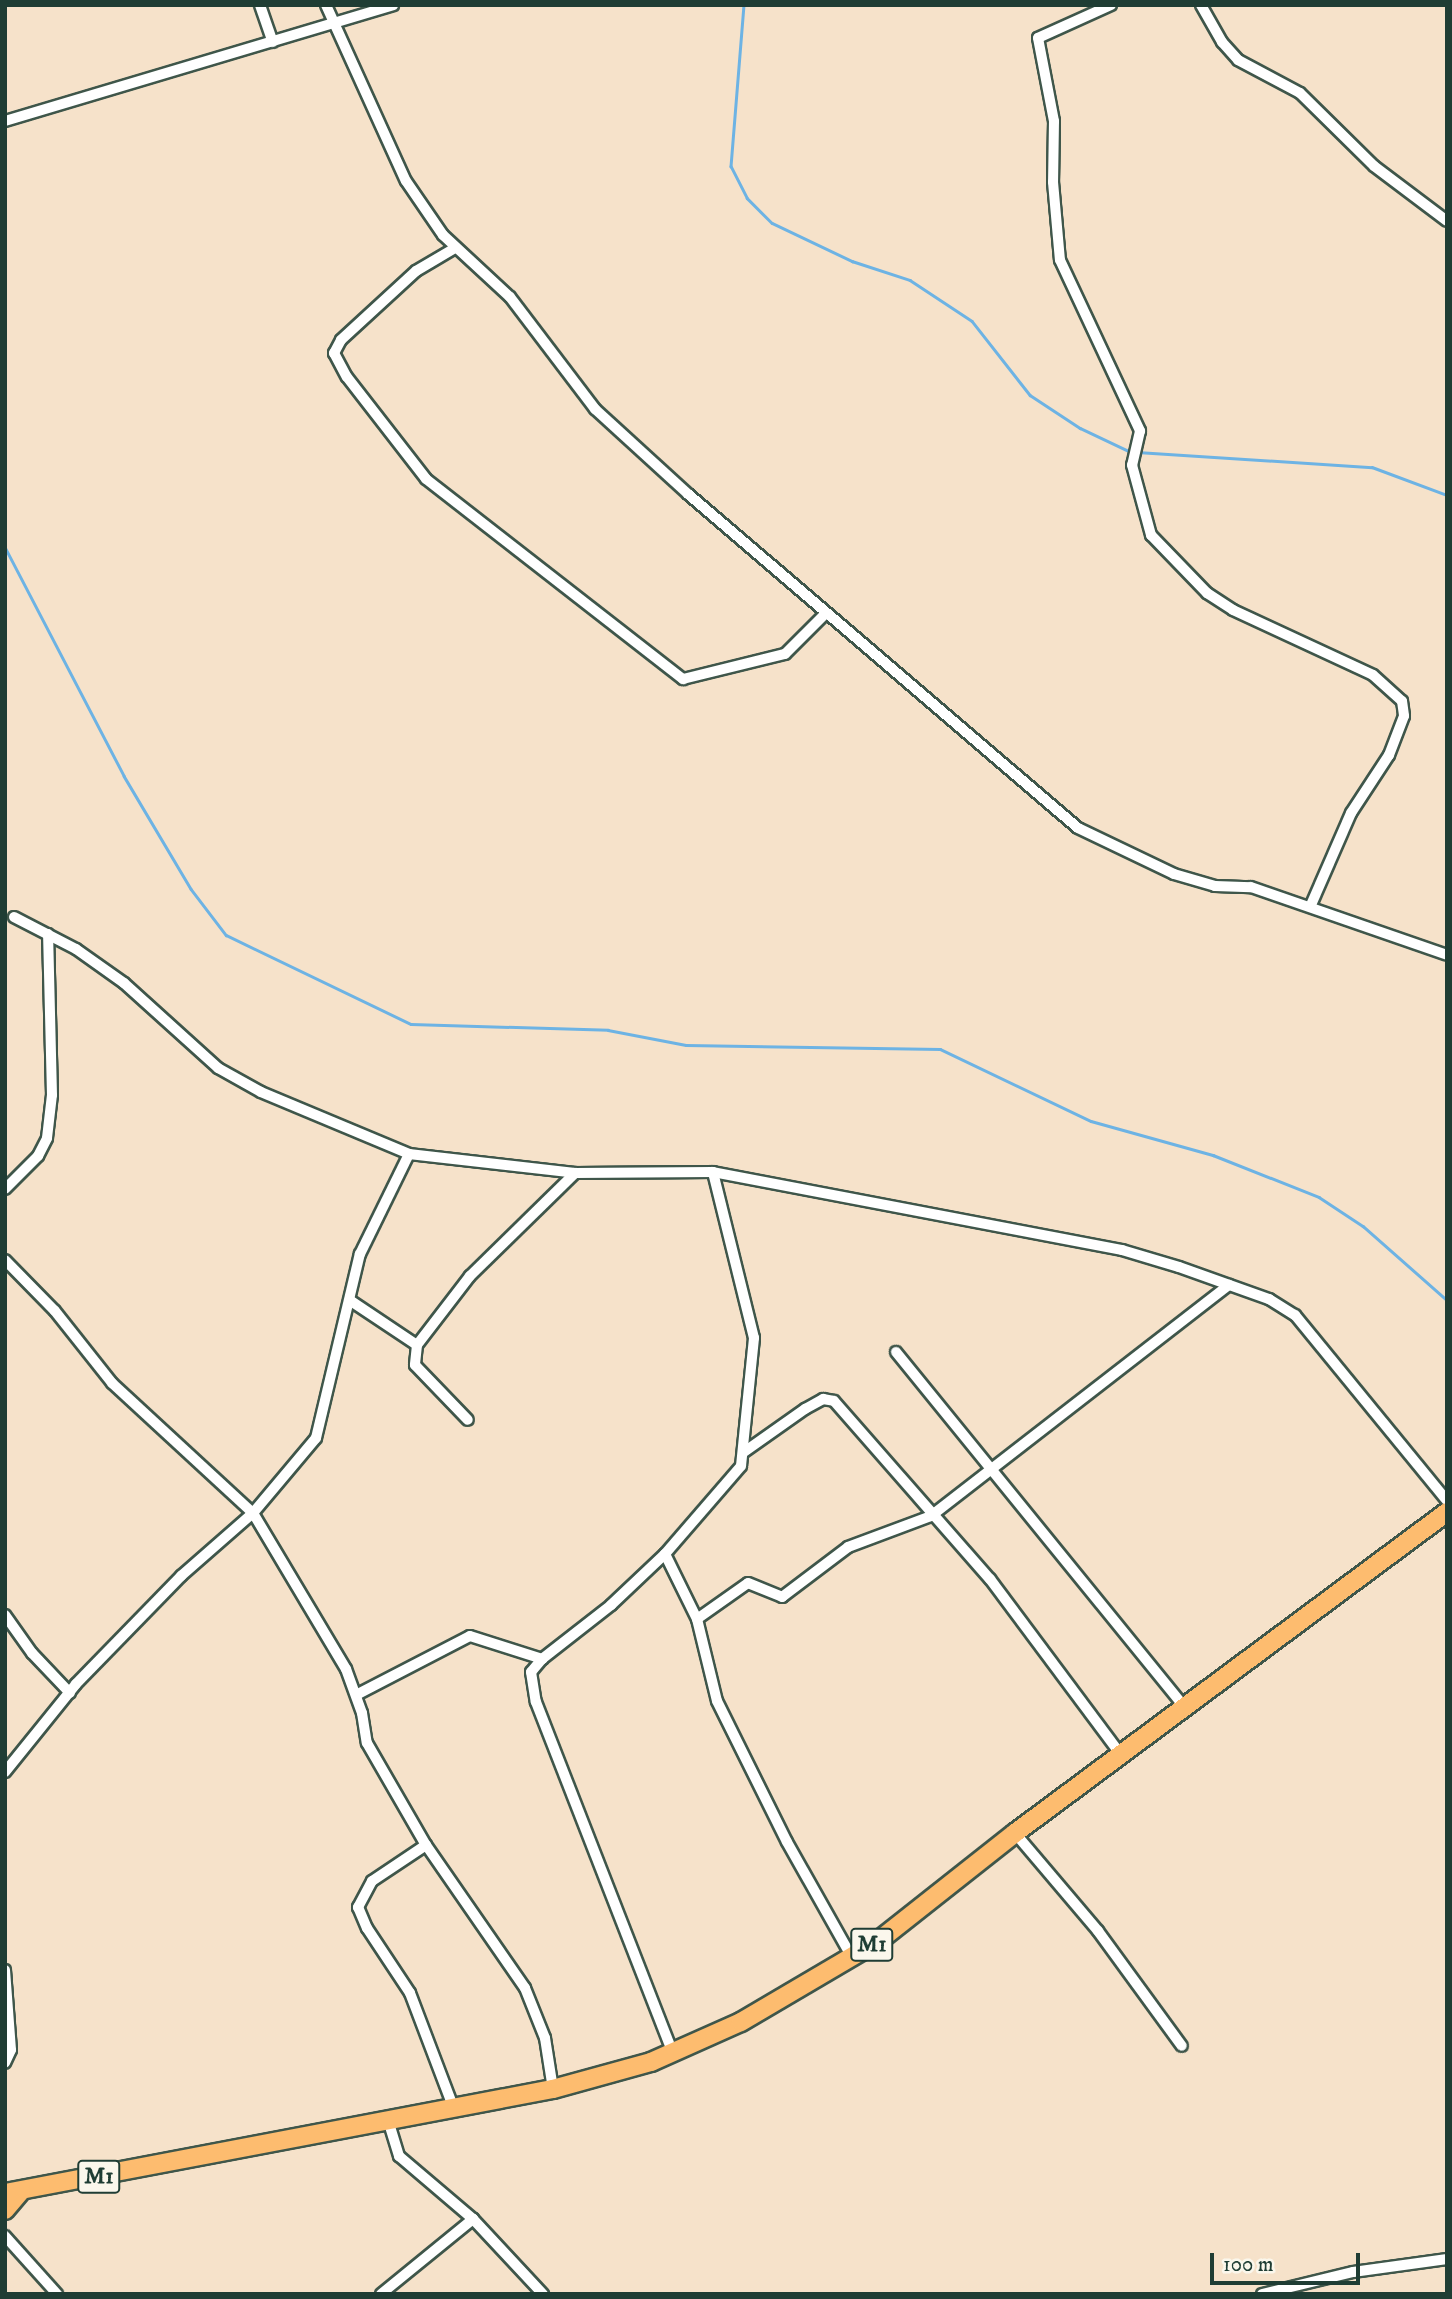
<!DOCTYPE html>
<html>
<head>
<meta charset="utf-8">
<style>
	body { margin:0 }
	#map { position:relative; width:1452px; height:2299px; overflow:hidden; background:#f6e2ca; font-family:"IM FELL DW Pica",serif }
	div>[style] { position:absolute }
	.stream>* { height:2.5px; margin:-1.25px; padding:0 1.25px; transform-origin:1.25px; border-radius:1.25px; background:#6db3e4 }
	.roads { filter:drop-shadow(2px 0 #3f564a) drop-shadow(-2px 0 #3f564a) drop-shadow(0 2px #3f564a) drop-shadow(0 -2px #3f564a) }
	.street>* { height:10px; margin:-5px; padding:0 5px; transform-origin:5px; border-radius:5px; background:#fff }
	.highway>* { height:18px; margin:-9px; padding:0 9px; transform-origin:9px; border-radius:9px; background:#fdbc6f }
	span { translate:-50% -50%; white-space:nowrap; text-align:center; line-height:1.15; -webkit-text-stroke:5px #fbf7ec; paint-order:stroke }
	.shield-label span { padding:2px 5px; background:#fbf7ec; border:2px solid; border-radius:5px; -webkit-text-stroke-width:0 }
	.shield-label { font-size:23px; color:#1f3d34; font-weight:700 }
	.frame { position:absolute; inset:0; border:7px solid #1f3d34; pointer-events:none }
	.scale { position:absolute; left:1210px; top:2253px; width:150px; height:32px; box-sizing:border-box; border:4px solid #1f3d34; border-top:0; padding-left:9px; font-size:21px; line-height:24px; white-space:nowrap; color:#1f3d34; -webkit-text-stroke:5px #fbf7ec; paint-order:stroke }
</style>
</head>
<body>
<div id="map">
	<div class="stream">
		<div style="left:744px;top:5px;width:162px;rotate:94.6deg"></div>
		<div style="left:731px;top:166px;width:36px;rotate:63deg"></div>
		<div style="left:747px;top:198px;width:35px;rotate:45deg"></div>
		<div style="left:772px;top:223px;width:89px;rotate:25.4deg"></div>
		<div style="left:852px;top:261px;width:61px;rotate:18.1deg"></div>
		<div style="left:910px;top:280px;width:74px;rotate:33.5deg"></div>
		<div style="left:972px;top:321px;width:94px;rotate:51.9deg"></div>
		<div style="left:1030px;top:395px;width:60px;rotate:33.4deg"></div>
		<div style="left:1080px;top:428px;width:56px;rotate:25.2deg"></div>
		<div style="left:1137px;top:452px;width:235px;rotate:3.7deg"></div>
		<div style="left:1372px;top:467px;width:80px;rotate:20.5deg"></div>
		<div style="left:5px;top:547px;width:258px;rotate:62.5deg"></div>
		<div style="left:124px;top:776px;width:131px;rotate:59.3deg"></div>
		<div style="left:191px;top:889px;width:58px;rotate:52.7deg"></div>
		<div style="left:226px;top:935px;width:205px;rotate:25.7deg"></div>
		<div style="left:411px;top:1024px;width:197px;rotate:1.7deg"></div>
		<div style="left:608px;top:1030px;width:79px;rotate:10.9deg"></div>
		<div style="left:686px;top:1045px;width:254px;rotate:0.9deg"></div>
		<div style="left:940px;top:1049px;width:167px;rotate:25.5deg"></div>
		<div style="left:1091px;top:1121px;width:127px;rotate:15.6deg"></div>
		<div style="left:1213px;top:1155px;width:114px;rotate:21.6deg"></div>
		<div style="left:1319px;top:1197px;width:53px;rotate:33.4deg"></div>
		<div style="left:1363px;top:1226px;width:112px;rotate:41.4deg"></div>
	</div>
	<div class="roads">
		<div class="street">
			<div style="left:260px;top:5px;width:39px;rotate:71deg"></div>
			<div style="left:326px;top:5px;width:193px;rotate:65.6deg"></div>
			<div style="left:406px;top:181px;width:65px;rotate:55.6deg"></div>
			<div style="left:443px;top:235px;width:91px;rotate:42.8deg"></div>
			<div style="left:510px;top:297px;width:141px;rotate:52.8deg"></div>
			<div style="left:595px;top:409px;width:126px;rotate:42.4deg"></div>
			<div style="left:688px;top:494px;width:513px;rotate:40.58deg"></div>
			<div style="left:1078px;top:828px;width:106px;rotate:25.6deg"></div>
			<div style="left:1174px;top:874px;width:43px;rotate:16.3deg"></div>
			<div style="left:1215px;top:886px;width:36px;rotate:2deg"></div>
			<div style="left:1251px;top:887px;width:207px;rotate:19.1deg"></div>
			<div style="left:1111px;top:5px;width:80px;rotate:155.7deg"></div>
			<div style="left:1038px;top:38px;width:85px;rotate:79.1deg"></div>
			<div style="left:1054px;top:121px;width:61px;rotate:90.9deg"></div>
			<div style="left:1053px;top:182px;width:78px;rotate:84.9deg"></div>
			<div style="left:1060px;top:260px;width:189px;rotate:64.9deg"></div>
			<div style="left:1140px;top:431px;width:35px;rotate:103deg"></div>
			<div style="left:1132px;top:465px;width:73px;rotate:74.8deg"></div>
			<div style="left:1151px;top:535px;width:81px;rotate:46deg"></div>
			<div style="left:1207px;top:593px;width:31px;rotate:33deg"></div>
			<div style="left:1233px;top:610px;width:154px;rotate:24.9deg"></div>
			<div style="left:1373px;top:675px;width:39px;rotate:42deg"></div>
			<div style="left:1402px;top:701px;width:15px;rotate:82deg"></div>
			<div style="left:1404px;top:716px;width:42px;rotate:111deg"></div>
			<div style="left:1389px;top:755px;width:69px;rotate:123.2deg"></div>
			<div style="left:1351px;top:813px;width:100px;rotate:113.5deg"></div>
			<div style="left:1201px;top:5px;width:43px;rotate:60.4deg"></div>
			<div style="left:1222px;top:42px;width:24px;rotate:48deg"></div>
			<div style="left:1238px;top:60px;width:70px;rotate:28deg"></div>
			<div style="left:1300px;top:93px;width:104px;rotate:44.6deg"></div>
			<div style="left:1374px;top:166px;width:91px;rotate:37deg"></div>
			<div style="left:5px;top:121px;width:405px;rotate:-16.6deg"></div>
			<div style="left:455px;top:248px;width:45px;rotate:149.5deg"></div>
			<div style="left:416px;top:271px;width:102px;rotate:137.4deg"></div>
			<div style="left:341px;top:340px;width:15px;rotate:118deg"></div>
			<div style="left:334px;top:353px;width:27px;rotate:62deg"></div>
			<div style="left:347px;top:377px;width:129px;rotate:52.2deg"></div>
			<div style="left:426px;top:479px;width:326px;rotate:37.9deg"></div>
			<div style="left:683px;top:679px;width:105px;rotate:-13.8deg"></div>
			<div style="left:785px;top:654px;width:58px;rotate:-45deg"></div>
			<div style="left:14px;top:917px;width:70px;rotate:27.3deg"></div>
			<div style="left:76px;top:949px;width:59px;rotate:35.3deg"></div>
			<div style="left:124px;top:983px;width:127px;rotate:42.1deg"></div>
			<div style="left:218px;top:1068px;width:49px;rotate:29.2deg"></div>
			<div style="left:261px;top:1092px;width:160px;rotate:22.7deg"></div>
			<div style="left:5px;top:1189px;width:47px;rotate:-45deg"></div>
			<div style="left:38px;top:1156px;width:20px;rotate:-63deg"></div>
			<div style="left:47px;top:1138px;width:43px;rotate:-83.4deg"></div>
			<div style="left:52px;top:1095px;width:161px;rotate:-91.4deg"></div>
			<div style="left:5px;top:1260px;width:71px;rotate:45.6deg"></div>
			<div style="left:55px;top:1311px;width:92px;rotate:51.6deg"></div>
			<div style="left:112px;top:1383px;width:192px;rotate:42.7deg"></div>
			<div style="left:253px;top:1513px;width:182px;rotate:59.2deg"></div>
			<div style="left:346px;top:1669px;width:47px;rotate:70deg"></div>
			<div style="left:362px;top:1713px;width:30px;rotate:81deg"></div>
			<div style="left:367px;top:1743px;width:118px;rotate:60deg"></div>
			<div style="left:426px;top:1845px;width:65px;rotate:146.3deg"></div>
			<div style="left:372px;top:1881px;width:30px;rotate:118deg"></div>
			<div style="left:358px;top:1907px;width:23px;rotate:67deg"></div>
			<div style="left:367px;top:1928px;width:78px;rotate:56.5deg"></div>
			<div style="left:410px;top:1993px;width:124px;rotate:69.2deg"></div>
			<div style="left:351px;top:1301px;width:79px;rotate:33.7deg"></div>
			<div style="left:417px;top:1345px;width:87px;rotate:-52.5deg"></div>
			<div style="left:470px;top:1276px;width:147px;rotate:-44.4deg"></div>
			<div style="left:417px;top:1345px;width:20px;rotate:96deg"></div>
			<div style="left:415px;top:1365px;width:76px;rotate:46.1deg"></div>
			<div style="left:896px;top:1352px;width:459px;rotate:50.9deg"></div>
			<div style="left:744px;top:1452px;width:75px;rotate:-35.2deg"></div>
			<div style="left:805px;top:1409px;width:21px;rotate:-29deg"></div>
			<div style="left:823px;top:1399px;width:11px;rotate:10deg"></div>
			<div style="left:834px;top:1401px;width:237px;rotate:48.8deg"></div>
			<div style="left:990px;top:1579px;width:221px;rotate:53.3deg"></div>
			<div style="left:665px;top:1554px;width:72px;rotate:63.8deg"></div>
			<div style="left:697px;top:1619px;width:84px;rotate:76.3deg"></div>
			<div style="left:717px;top:1701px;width:157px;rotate:63.6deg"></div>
			<div style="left:787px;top:1842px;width:134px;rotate:60.6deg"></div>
			<div style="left:5px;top:1615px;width:47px;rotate:54.6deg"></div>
			<div style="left:32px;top:1653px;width:55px;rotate:46.5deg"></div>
			<div style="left:697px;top:1619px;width:62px;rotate:-35.2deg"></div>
			<div style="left:748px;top:1583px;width:37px;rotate:22deg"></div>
			<div style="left:782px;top:1597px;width:83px;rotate:-37.1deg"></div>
			<div style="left:848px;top:1547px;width:89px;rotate:-20.5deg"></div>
			<div style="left:931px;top:1516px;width:377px;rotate:-37.8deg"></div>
			<div style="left:542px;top:1659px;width:88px;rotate:-38deg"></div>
			<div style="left:611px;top:1605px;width:74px;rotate:-43.4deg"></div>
			<div style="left:665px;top:1554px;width:116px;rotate:-49.2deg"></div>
			<div style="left:741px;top:1466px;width:129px;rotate:-84.2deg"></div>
			<div style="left:754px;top:1338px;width:171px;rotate:-103.9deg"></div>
			<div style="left:356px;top:1695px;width:128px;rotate:-27.4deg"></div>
			<div style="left:470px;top:1636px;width:76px;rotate:17.7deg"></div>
			<div style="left:542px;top:1659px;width:17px;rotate:130deg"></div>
			<div style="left:531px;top:1672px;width:30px;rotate:81deg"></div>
			<div style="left:536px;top:1702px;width:377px;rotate:68.7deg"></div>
			<div style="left:5px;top:1772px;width:113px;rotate:-51.1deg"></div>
			<div style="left:76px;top:1684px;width:151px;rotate:-45.8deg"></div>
			<div style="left:181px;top:1576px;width:96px;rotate:-41.2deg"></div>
			<div style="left:253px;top:1513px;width:98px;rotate:-50deg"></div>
			<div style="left:316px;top:1438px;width:189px;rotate:-76.6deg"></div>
			<div style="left:360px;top:1254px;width:111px;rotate:-63.9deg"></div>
			<div style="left:409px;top:1154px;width:167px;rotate:6.5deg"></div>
			<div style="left:575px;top:1173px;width:138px;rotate:-0.4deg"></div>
			<div style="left:713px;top:1172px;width:416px;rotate:10.8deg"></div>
			<div style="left:1122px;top:1250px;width:59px;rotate:16.6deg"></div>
			<div style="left:1179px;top:1267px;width:96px;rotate:19.6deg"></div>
			<div style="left:1269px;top:1299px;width:31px;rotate:32deg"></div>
			<div style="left:1295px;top:1315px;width:240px;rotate:50.7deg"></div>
			<div style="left:1015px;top:1833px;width:128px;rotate:49.7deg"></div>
			<div style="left:1098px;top:1931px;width:142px;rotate:53.9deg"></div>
			<div style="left:426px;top:1845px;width:174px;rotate:55.3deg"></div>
			<div style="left:525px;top:1988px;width:54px;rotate:68.2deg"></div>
			<div style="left:545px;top:2038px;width:52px;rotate:81.1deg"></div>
			<div style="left:5px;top:1970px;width:80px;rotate:85.7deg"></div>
			<div style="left:11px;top:2050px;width:14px;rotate:115deg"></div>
			<div style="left:388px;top:2120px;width:38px;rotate:73deg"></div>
			<div style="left:399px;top:2156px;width:97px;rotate:40.4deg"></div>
			<div style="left:473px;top:2219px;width:103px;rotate:47deg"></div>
			<div style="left:5px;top:2236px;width:78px;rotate:48.1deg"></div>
			<div style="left:381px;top:2294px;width:119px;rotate:-39.2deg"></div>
			<div style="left:1262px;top:2294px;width:94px;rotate:-13.6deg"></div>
			<div style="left:1353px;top:2272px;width:95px;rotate:-7.9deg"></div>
		</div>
		<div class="highway">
			<div style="left:5px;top:2193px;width:558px;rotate:-10.75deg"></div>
			<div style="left:553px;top:2089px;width:102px;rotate:-15.4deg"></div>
			<div style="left:651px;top:2062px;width:98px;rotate:-24deg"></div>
			<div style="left:741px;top:2022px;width:158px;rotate:-30.5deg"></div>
			<div style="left:877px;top:1942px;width:176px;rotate:-38.3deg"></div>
			<div style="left:1015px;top:1833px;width:538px;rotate:-36.61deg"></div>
			<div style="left:5px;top:2210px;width:25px;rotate:-50deg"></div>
		</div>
	</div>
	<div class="shield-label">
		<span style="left:872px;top:1945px">M1</span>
		<span style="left:99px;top:2177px">M1</span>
	</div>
	<div class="frame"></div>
	<div class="scale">100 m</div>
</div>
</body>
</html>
